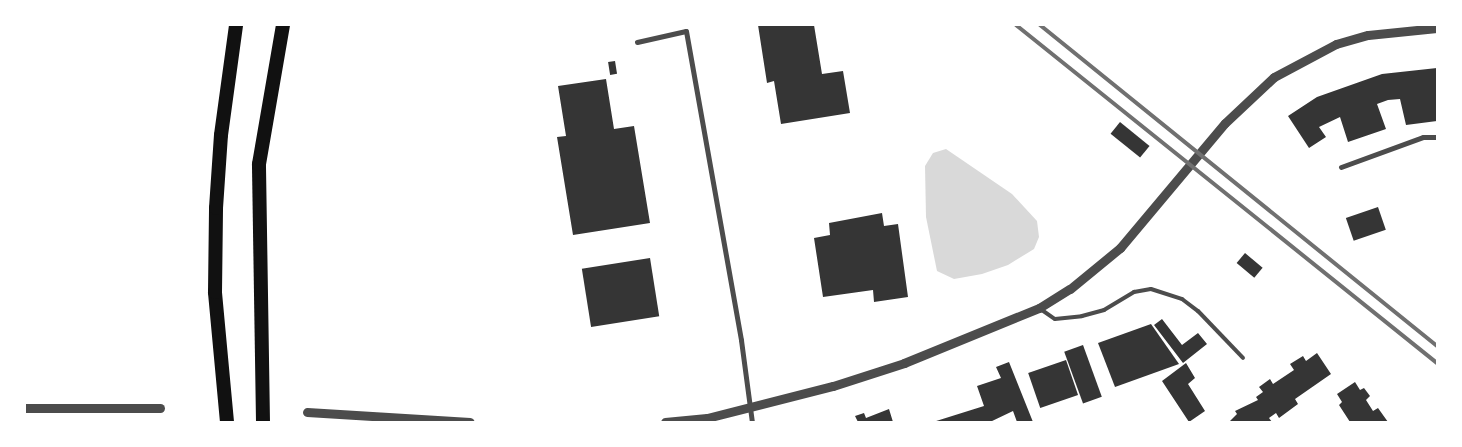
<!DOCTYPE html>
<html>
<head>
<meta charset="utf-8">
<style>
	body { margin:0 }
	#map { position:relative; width:1462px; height:447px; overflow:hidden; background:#fff; font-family:"Roboto Condensed",sans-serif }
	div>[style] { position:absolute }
	.water>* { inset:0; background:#d9d9d9 }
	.building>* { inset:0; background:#353535; transform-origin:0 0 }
	.service>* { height:4px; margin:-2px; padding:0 2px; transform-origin:2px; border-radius:2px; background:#4c4c4c }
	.minor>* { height:5px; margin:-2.5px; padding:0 2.5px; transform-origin:2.5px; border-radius:2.5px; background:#4c4c4c }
	.tertiary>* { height:9px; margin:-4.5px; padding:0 4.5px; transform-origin:4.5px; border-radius:4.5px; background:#4c4c4c }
	.trunk>* { height:14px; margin:-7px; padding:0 7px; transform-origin:7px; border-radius:7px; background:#111 }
	.rail>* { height:4px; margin:-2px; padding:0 2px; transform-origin:2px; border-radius:2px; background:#707070 }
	span { translate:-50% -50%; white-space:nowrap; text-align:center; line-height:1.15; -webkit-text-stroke:4px #fff; paint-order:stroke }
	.frame { position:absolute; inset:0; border:26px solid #fff; pointer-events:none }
</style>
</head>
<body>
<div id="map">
	<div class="water">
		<div style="clip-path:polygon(946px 149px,1012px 194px,1037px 221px,1039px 237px,1034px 249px,1008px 265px,982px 274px,954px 279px,937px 271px,926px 217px,925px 166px,933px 153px)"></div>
	</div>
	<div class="building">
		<div style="clip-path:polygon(758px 25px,814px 25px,822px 74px,843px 71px,850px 113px,781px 124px,774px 81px,767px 83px)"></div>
		<div style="left:615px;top:61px;width:13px;height:7px;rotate:81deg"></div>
		<div style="clip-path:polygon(1437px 68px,1437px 121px,1406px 125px,1400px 99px,1388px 100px,1377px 104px,1386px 129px,1348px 142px,1340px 117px,1319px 127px,1326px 137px,1309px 148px,1288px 116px,1317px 97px,1382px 74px)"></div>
		<div style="clip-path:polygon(606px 79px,614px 129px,634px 126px,650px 223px,573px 235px,557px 137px,566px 136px,558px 86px)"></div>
		<div style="left:1120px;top:122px;width:38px;height:15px;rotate:39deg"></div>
		<div style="left:1378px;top:207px;width:24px;height:34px;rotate:71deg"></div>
		<div style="clip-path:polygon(882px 213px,884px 226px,898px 224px,908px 297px,874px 302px,873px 290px,823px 297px,814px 238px,830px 235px,829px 223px)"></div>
		<div style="left:1245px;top:253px;width:23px;height:13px;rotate:40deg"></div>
		<div style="left:650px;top:258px;width:59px;height:69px;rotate:81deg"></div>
		<div style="clip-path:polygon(1162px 319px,1182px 345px,1198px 333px,1207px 344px,1183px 363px,1154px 325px)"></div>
		<div style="clip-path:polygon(1151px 324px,1179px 364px,1115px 387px,1098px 343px)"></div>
		<div style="left:1083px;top:345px;width:55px;height:20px;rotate:70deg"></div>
		<div style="clip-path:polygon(1317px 353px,1331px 374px,1295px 399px,1298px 404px,1279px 418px,1276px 413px,1269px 418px,1272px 422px,1229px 422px,1237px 414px,1235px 411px,1258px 400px,1256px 397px,1263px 392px,1259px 387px,1270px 379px,1273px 384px,1294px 370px,1290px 364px,1303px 356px,1306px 361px)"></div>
		<div style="left:1066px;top:360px;width:37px;height:40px;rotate:71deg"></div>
		<div style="clip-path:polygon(1009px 362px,1033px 422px,1017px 422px,1013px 411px,990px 422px,933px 422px,984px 406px,977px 386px,1001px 378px,996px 367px)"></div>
		<div style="clip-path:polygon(1186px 363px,1195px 378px,1188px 384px,1205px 411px,1189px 422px,1162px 381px)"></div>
		<div style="clip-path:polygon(1355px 382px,1360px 390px,1364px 388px,1370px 396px,1366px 400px,1373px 411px,1378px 408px,1388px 422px,1350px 422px,1339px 405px,1342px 402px,1337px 394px)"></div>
		<div style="clip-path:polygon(889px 409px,893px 422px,858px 422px,855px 416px,864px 413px,866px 418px)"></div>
	</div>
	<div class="service">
		<div style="left:1039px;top:308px;width:19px;rotate:35deg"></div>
		<div style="left:1055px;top:319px;width:27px;rotate:-6deg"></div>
		<div style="left:1082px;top:316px;width:23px;rotate:-15deg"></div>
		<div style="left:1104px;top:310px;width:35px;rotate:-31deg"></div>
		<div style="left:1134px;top:292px;width:17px;rotate:-10deg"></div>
		<div style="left:1151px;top:289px;width:33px;rotate:18deg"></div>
		<div style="left:1182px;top:299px;width:20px;rotate:37deg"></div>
		<div style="left:1198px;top:311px;width:65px;rotate:46.2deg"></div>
	</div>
	<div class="minor">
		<div style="left:637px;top:42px;width:50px;rotate:-12.7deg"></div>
		<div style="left:686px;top:31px;width:314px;rotate:79.9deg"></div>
		<div style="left:741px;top:340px;width:83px;rotate:82.4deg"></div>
		<div style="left:1341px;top:167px;width:87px;rotate:-20.1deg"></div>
		<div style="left:1423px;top:137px;width:14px"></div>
	</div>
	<div class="tertiary">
		<div style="left:25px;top:408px;width:135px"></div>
		<div style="left:307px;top:412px;width:163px;rotate:3.5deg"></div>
		<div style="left:665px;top:422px;width:42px;rotate:-5.4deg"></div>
		<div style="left:707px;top:418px;width:130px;rotate:-14.3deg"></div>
		<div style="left:833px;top:386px;width:75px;rotate:-17.9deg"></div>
		<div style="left:904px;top:363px;width:146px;rotate:-22.2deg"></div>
		<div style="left:1039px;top:308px;width:36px;rotate:-32deg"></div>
		<div style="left:1070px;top:289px;width:65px;rotate:-39.4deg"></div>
		<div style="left:1120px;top:248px;width:163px;rotate:-50deg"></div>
		<div style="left:1225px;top:123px;width:67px;rotate:-43.2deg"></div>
		<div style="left:1274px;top:77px;width:70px;rotate:-28deg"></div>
		<div style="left:1336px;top:44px;width:33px;rotate:-16deg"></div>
		<div style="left:1368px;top:35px;width:69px;rotate:-5.8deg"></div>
	</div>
	<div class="trunk">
		<div style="left:227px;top:422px;width:131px;rotate:-95.3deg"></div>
		<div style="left:215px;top:292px;width:84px;rotate:-89.3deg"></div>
		<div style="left:216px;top:208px;width:73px;rotate:-86.1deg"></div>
		<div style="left:221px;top:135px;width:111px;rotate:-82.2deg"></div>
		<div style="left:263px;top:422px;width:258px;rotate:-90.9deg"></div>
		<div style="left:259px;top:164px;width:141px;rotate:-80.2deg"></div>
	</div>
	<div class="rail">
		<div style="left:1016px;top:25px;width:540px;rotate:38.76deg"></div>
		<div style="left:1040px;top:25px;width:511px;rotate:38.96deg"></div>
	</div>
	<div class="frame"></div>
</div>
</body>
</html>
